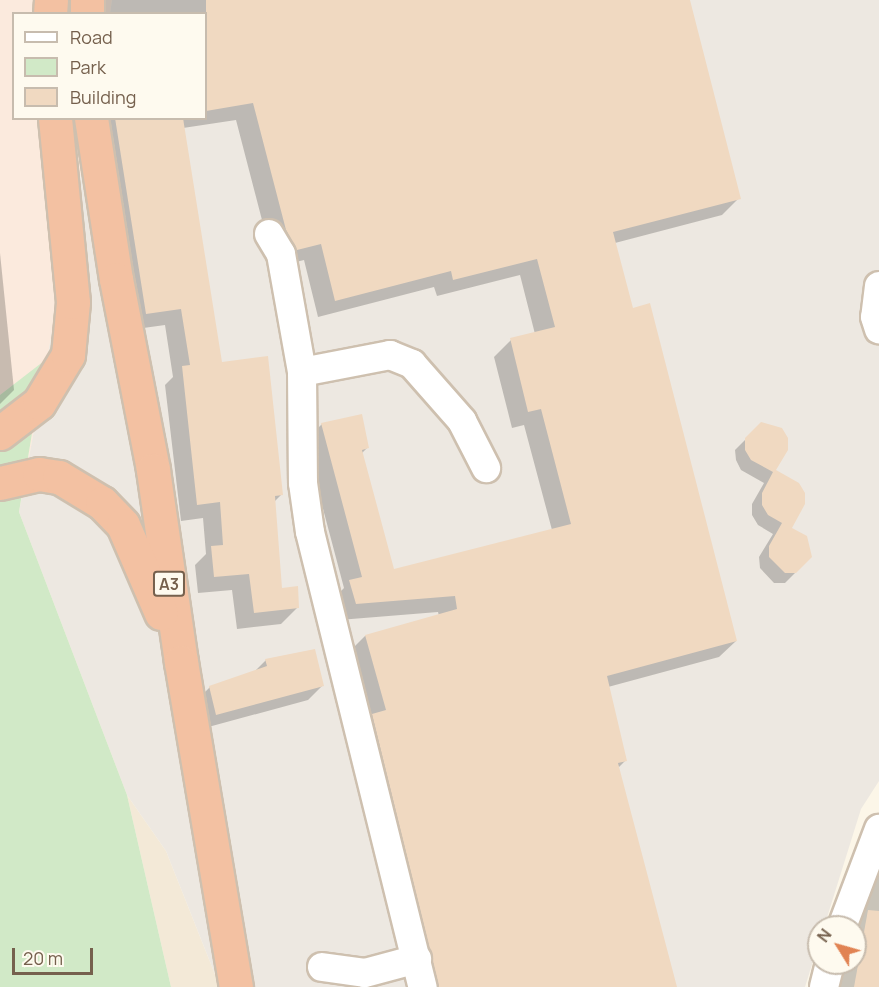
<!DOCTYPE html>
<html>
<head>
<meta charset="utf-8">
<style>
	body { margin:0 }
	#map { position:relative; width:879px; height:987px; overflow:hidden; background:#fcf6e8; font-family:Manrope,sans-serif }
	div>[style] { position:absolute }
	.residential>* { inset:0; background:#f3e9d7 }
	.commercial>* { inset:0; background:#fbeadd }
	.industrial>* { inset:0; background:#ede8e1 }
	.green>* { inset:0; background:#d1e9c7 }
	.shadow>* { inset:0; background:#0003 }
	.building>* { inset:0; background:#f0d9c1 }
	.roads { filter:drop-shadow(2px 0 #cec0af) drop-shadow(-2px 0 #cec0af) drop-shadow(0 2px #cec0af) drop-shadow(0 -2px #cec0af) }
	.street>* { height:28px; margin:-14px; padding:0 14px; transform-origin:14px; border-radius:14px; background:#fff }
	.highway>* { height:33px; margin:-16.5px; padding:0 16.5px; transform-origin:16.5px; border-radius:16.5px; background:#f3c1a2 }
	span { translate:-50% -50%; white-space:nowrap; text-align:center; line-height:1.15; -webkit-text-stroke:4.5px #fefaef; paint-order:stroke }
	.shield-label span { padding:2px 4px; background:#fefaef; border:2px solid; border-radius:4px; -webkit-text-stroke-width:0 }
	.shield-label { font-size:16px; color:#75604d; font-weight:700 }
	.legend { position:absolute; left:12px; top:12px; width:195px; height:108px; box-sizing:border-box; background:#fefaef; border:2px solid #c7bcae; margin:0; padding:8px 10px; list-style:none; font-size:18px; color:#75604d }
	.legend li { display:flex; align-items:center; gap:12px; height:30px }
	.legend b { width:30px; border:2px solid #c7bcae }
	.north { position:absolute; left:807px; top:915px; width:60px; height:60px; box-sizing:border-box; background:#fefaef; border:2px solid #c7bcae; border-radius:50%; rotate:307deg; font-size:16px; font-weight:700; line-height:24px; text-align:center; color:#75604d }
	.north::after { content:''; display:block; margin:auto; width:21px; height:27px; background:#e18353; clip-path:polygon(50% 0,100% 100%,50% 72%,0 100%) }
	.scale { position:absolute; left:12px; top:948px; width:81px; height:27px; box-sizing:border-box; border:3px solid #75604d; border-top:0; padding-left:8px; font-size:18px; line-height:21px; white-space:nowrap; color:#75604d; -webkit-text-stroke:4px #fefaef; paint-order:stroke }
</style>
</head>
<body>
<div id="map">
	<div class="residential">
		<div style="clip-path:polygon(127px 795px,166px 851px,220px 987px,171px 987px)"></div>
	</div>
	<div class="commercial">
		<div style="clip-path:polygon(0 0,112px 0,110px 13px,14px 14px,14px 118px,91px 119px,19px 512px,44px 362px,0 395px)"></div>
	</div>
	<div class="industrial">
		<div style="clip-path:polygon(112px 0,879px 0,879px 781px,861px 809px,824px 927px,819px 927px,819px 942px,805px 987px,220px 987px,166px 851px,127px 795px,19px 512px,91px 119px,206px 118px,206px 14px,110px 13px)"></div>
	</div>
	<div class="green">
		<div style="clip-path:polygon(44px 361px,19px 512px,127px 795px,171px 987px,0 987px,0 395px)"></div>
	</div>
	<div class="shadow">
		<div style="clip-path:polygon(78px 0,689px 0,739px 198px,722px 215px,615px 243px,632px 310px,736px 641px,719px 657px,608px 687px,626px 760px,618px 768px,676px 987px,420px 987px,348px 653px,365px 636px,439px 616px,438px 612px,339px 620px,333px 599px,344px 588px,305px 441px,322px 424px,367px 448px,362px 453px,393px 571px,552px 530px,524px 425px,512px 428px,494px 357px,511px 340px,535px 334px,520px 275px,437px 296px,434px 287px,318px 317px,304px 260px,280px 266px,269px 247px,236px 120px,183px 128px,220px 363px,282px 494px,274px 502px,280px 589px,298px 607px,281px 624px,237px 629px,232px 590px,198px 593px,195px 565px,206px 554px,203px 518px,181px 521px,165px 385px,173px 377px,165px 325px,129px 330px,96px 118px,206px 118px,206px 14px,88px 14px)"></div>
		<div style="clip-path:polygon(0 253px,14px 390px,0 404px)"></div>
		<div style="clip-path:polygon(761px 424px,790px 528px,811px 557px,785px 583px,774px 583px,760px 568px,759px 557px,773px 534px,758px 525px,752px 515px,752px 504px,764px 483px,741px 470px,736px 460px,735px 450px)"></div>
		<div style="clip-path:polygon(266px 660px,323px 685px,308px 700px,201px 729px,195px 702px,210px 687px,253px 673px)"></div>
		<div style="clip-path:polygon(879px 870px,879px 987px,839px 987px,843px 963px,855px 963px,855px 927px,865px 884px)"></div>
	</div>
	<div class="building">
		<div style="clip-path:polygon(206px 0,690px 0,741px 199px,613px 232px,633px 308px,650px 303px,737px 641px,607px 676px,627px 761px,618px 763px,677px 987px,439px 987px,372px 714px,386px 710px,365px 635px,457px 609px,455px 596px,356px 604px,349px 580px,362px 577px,321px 423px,362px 414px,369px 448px,362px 450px,394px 569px,571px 524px,541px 409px,528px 412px,510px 338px,555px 327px,537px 259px,453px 280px,451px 271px,335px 301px,321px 244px,297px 250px,286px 230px,253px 103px,206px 111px)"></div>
		<div style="clip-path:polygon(115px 118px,183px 118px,222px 362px,268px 356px,283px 495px,275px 496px,282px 588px,298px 586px,299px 608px,254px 613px,249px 574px,214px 577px,211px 546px,223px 545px,220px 502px,197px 505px,182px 366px,190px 365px,181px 309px,146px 314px)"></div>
		<div style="clip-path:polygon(761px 422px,782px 428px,788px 438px,788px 450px,776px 470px,799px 483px,805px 493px,805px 504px,792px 528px,807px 536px,812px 557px,796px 573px,785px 573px,769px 557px,769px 546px,782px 523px,768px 515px,762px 505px,762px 493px,773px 472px,751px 460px,745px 450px,745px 438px)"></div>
		<div style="clip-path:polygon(315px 649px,324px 686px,216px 715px,209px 686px,267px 666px,265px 659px)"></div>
		<div style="clip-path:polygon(868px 910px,879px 911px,879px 987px,854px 987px)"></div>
	</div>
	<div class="roads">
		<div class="street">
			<div style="left:269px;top:234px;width:23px;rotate:59deg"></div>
			<div style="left:281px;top:254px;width:120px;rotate:79.9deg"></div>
			<div style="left:302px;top:372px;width:111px;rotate:89.5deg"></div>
			<div style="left:303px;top:483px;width:49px;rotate:81.9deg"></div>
			<div style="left:310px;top:532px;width:469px;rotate:76.1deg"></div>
			<div style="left:879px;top:286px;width:31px;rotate:97deg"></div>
			<div style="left:875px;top:317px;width:13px;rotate:72deg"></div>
			<div style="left:302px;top:372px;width:90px;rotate:-10.9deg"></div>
			<div style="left:390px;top:355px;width:24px;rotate:22deg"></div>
			<div style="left:412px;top:364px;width:76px;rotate:48.7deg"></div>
			<div style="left:462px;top:421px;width:53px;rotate:62.9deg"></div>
			<div style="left:842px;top:927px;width:105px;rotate:-69.3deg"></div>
			<div style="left:322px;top:967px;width:43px;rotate:7.9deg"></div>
			<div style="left:365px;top:973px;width:54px;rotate:-15.1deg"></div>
			<div style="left:824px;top:987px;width:25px;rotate:-76deg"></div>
		</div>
		<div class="highway">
			<div style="left:50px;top:14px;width:14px;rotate:-86deg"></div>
			<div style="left:87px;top:14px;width:14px;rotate:-90deg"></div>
			<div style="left:91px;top:118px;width:163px;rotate:81.2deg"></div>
			<div style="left:116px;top:279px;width:195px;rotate:79deg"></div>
			<div style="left:153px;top:470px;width:194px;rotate:81.7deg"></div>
			<div style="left:181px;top:662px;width:330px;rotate:80.4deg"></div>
			<div style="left:0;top:433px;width:49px;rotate:-37.6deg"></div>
			<div style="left:39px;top:403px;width:56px;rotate:-58.9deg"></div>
			<div style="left:68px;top:355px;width:53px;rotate:-84.6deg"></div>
			<div style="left:73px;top:302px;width:185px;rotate:-95.6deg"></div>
			<div style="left:0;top:483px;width:40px;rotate:-13deg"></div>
			<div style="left:39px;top:474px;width:20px;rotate:9deg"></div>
			<div style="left:59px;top:477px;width:50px;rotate:31.2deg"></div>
			<div style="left:102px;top:503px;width:30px;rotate:46deg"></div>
			<div style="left:123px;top:525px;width:96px;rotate:66.6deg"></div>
		</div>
	</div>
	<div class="shield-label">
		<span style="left:169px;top:584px">A3</span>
	</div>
	<ul class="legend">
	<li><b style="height:8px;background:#fff"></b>Road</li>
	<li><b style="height:16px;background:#d1e9c7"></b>Park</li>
	<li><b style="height:16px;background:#f0d9c1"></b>Building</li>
	</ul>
	<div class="north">N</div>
	<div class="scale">20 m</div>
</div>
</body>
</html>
